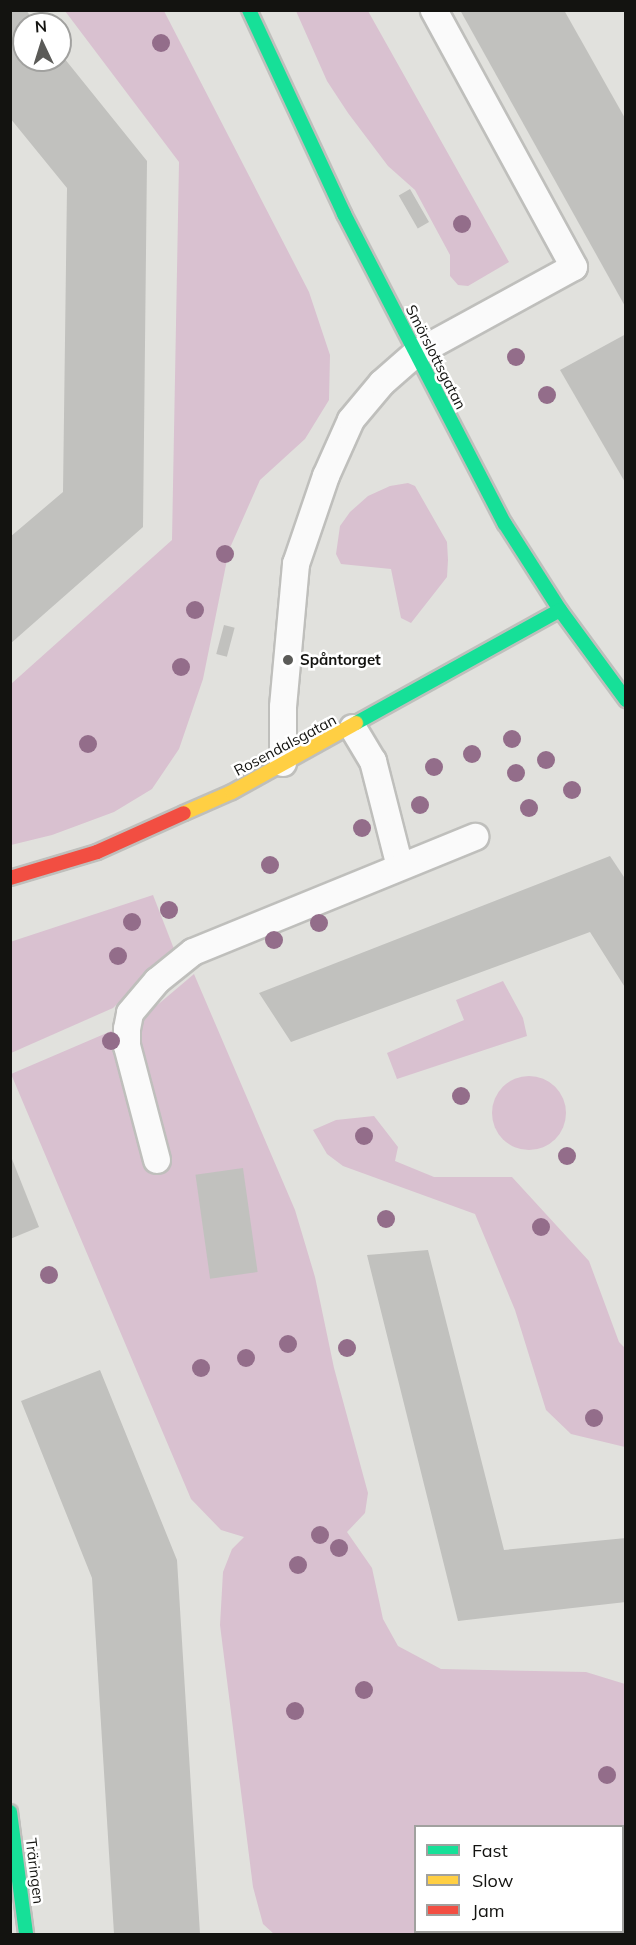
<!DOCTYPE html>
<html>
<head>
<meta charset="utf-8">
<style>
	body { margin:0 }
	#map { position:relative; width:636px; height:1945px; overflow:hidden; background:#e1e1dd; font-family:Mulish,sans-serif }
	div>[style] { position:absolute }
	.green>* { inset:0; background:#d9c1d0 }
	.round { border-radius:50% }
	.building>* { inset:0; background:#c1c1be; transform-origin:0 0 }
	.roads { filter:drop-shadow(2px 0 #bfbfbc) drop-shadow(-2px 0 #bfbfbc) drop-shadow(0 2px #bfbfbc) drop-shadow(0 -2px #bfbfbc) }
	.lane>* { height:26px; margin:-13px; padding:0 13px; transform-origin:13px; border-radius:13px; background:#fafafa }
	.fast>* { height:14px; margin:-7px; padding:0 7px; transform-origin:7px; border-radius:7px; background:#16e098 }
	.slow>* { height:14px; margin:-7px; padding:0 7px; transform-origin:7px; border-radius:7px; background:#ffcf43 }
	.jam>* { height:14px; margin:-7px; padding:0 7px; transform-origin:7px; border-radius:7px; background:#f24e42 }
	.trees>* { width:18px; height:18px; margin:-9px; border-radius:50%; background:#936d8a }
	.dots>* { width:16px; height:16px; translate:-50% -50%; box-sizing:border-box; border:3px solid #fff; border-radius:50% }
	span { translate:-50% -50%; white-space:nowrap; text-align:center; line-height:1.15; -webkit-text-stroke:5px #fff; paint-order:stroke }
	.street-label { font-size:15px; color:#131310 }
	.poi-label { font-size:15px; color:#131310; font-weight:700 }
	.left { translate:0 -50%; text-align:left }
	.frame { position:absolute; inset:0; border:12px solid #131310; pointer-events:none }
	.legend { position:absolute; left:414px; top:1825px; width:210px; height:108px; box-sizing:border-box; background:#fff; border:2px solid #a1a19f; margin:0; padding:8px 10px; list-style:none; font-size:18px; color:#131310 }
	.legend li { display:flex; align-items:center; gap:12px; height:30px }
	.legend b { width:30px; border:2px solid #a1a19f }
	.north { position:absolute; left:12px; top:12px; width:60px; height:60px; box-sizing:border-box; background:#fff; border:2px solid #a1a19f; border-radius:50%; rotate:356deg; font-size:16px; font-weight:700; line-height:24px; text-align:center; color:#131310 }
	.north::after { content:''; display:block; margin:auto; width:21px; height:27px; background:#5b5b58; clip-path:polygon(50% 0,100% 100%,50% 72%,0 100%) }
</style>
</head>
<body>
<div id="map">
	<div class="green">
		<div style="clip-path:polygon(65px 11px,164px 11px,309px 292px,330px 355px,329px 400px,305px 439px,260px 480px,229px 550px,203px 679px,179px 749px,152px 789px,114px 812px,52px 835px,11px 845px,11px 684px,172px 540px,179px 162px)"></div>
		<div style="clip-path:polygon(296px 11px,368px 11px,509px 262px,468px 286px,458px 285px,450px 276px,450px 255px,415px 190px,388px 166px,348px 113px,327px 81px)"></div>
		<div style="clip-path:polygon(408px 483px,415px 486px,447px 542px,448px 560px,447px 577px,411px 623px,401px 618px,391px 569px,341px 564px,336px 554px,340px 526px,350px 512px,368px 496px,390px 486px)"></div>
		<div style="clip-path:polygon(153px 895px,174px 949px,113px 1008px,11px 1053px,10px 942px)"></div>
		<div style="clip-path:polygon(evenodd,194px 974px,295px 1210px,315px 1277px,334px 1368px,368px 1493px,365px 1513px,347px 1532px,372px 1568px,383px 1619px,398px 1646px,441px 1669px,586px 1672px,625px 1684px,625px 1934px,274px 1934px,263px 1924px,253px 1887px,220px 1625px,223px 1572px,232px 1549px,244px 1537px,221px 1530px,191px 1499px,11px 1074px,109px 1032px,155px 1007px,194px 974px,416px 1826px,622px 1826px,622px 1932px,416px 1932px,416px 1826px)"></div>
		<div style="clip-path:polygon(503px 981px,523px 1018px,527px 1036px,397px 1079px,387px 1053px,464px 1020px,456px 1000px)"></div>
		<div class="round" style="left:492px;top:1076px;width:74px;height:74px"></div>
		<div style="clip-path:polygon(374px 1116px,398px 1147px,395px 1161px,434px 1177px,512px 1177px,589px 1261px,619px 1342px,625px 1348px,625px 1447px,571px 1434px,546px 1410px,515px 1310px,475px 1214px,343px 1166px,327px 1154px,313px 1130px,336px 1120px)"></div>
	</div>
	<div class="building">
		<div style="clip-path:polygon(10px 10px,26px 10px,36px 24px,24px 24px,24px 60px,60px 60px,60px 53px,147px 161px,143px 527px,10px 644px,10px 537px,63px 492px,67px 188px,10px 118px)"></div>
		<div style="clip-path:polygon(460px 10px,564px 10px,626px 120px,626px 308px)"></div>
		<div style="left:410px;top:189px;width:38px;height:13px;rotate:60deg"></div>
		<div style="clip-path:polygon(626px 334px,626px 484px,560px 370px)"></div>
		<div style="left:224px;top:625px;width:11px;height:30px;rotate:15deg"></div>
		<div style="clip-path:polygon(610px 856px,626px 880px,626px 989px,590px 932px,291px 1042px,259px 993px)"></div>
		<div style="clip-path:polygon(10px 1154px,39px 1227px,10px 1239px)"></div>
		<div style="left:243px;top:1168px;width:105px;height:48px;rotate:82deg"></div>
		<div style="clip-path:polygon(428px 1250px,504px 1550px,626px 1538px,626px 1602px,458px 1621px,367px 1255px)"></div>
		<div style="clip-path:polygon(100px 1370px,177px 1560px,200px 1934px,114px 1934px,92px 1578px,21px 1401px)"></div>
	</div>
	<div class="roads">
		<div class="lane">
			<div style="left:353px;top:728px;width:39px;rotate:59deg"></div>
			<div style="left:373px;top:761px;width:109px;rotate:75.7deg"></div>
			<div style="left:283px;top:763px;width:56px;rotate:-90deg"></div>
			<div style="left:283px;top:707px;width:144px;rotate:-84.8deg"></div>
			<div style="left:296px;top:564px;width:93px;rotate:-71.2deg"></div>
			<div style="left:326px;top:476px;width:61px;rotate:-65.9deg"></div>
			<div style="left:351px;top:420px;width:48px;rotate:-50deg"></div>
			<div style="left:382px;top:383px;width:44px;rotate:-41.3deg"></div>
			<div style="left:415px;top:354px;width:181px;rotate:-28.7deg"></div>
			<div style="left:574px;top:267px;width:293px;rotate:-118.6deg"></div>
			<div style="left:157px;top:1160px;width:118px;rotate:-104.7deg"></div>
			<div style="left:127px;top:1046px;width:17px;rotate:-90deg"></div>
			<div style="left:127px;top:1029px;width:16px;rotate:-79deg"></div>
			<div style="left:130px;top:1013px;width:42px;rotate:-49.8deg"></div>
			<div style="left:157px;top:981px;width:46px;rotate:-38.9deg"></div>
			<div style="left:193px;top:952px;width:305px;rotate:-22.2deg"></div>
		</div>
		<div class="fast">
			<div style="left:249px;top:10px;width:225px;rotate:65deg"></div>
			<div style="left:344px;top:214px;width:349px;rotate:62.6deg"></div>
			<div style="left:505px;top:524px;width:102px;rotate:57.4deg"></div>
			<div style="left:560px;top:610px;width:112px;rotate:53.7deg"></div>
			<div style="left:356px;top:723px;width:233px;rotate:-29deg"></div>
			<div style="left:10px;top:1812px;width:123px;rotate:82.5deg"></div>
		</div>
		<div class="slow">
			<div style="left:184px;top:813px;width:52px;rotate:-23.6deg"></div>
			<div style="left:232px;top:792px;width:142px;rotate:-29.1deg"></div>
		</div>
		<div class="jam">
			<div style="left:10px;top:878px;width:91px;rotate:-16.6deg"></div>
			<div style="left:97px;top:852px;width:95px;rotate:-24.1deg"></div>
		</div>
	</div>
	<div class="trees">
		<div style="left:161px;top:43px"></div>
		<div style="left:462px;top:224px"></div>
		<div style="left:516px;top:357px"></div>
		<div style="left:547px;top:395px"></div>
		<div style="left:225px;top:554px"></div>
		<div style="left:195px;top:610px"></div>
		<div style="left:181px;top:667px"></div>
		<div style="left:512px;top:739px"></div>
		<div style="left:88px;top:744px"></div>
		<div style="left:472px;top:754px"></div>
		<div style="left:546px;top:760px"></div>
		<div style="left:434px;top:767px"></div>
		<div style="left:516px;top:773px"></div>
		<div style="left:572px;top:790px"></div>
		<div style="left:420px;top:805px"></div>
		<div style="left:529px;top:808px"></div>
		<div style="left:362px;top:828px"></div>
		<div style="left:270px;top:865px"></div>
		<div style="left:169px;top:910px"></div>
		<div style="left:132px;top:922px"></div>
		<div style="left:319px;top:923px"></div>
		<div style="left:274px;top:940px"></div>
		<div style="left:118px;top:956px"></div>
		<div style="left:111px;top:1041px"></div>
		<div style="left:461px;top:1096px"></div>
		<div style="left:364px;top:1136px"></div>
		<div style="left:567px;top:1156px"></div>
		<div style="left:386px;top:1219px"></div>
		<div style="left:541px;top:1227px"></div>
		<div style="left:49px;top:1275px"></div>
		<div style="left:288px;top:1344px"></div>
		<div style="left:347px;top:1348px"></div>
		<div style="left:246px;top:1358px"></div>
		<div style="left:201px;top:1368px"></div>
		<div style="left:594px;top:1418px"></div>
		<div style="left:320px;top:1535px"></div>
		<div style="left:339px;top:1548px"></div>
		<div style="left:298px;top:1565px"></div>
		<div style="left:364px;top:1690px"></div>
		<div style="left:295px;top:1711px"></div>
		<div style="left:607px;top:1775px"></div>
	</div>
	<div class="dots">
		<div style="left:288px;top:660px;background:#5b5b58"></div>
	</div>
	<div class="street-label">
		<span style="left:436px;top:357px;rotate:63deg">Smörslottsgatan</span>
		<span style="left:285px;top:745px;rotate:-28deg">Rosendalsgatan</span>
		<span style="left:35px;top:1871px;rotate:83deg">Träringen</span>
	</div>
	<div class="poi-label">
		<span class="left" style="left:300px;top:660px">Spåntorget</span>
	</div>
	<div class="frame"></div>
	<ul class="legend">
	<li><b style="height:8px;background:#16e098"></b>Fast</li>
	<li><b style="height:8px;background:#ffcf43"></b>Slow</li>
	<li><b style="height:8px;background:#f24e42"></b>Jam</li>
	</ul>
	<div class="north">N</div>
</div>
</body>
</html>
